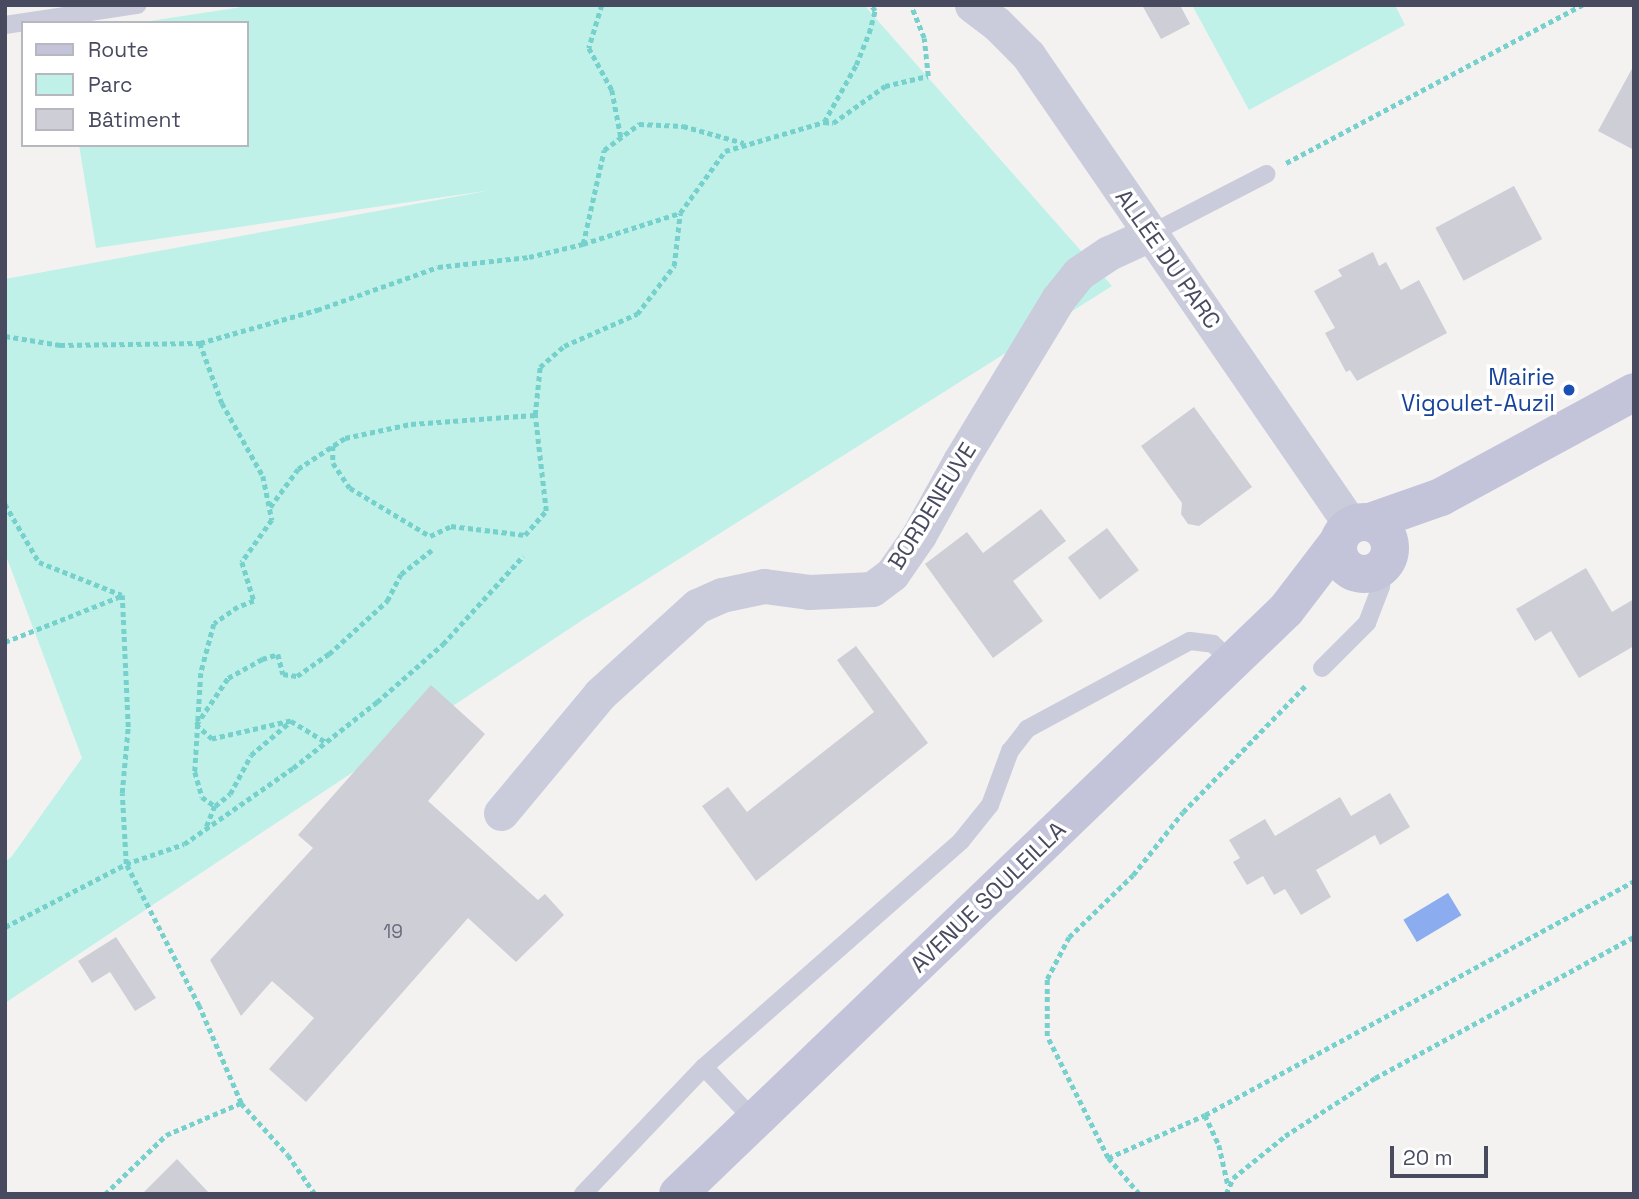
<!DOCTYPE html>
<html>
<head>
<meta charset="utf-8">
<style>
	body { margin:0 }
	#map { position:relative; width:1639px; height:1199px; overflow:hidden; background:#f3f2f1; font-family:"Space Grotesk",sans-serif }
	div>[style] { position:absolute }
	.green>* { inset:0; background:#bff1e9 }
	.water>* { inset:0; background:#8bacef; transform-origin:0 0 }
	.building>* { inset:0; background:#ceced6; transform-origin:0 0 }
	.path>* { height:4.5px; margin-top:-2.25px; transform-origin:0; background:repeating-linear-gradient(90deg,#76d1cd 0 5px,transparent 0 8.5px) }
	.lane>* { height:18px; margin:-9px; padding:0 9px; transform-origin:9px; border-radius:9px; background:#caccdb }
	.street>* { height:35px; margin:-17.5px; padding:0 17.5px; transform-origin:17.5px; border-radius:17.5px; background:#caccdb }
	.secondary>* { height:38px; margin:-19px; padding:0 19px; transform-origin:19px; border-radius:19px; background:#c3c4da }
	.secondary>.ring { margin:-19px; padding:0; box-sizing:content-box; background:none; border:38px solid #c3c4da; border-radius:50% }
	.dots>* { width:19px; height:19px; translate:-50% -50%; box-sizing:border-box; border:4px solid #fff; border-radius:50% }
	span { translate:-50% -50%; white-space:nowrap; text-align:center; line-height:1.15; -webkit-text-stroke:7px #fff; paint-order:stroke }
	.number-label { font-size:19px; color:#6a6b7d }
	.number-label span { -webkit-text-stroke-width:0 }
	.street-label { font-size:23px; color:#484a5f }
	.transit-label { font-size:23px; color:#164399 }
	.right { translate:-100% -50%; text-align:right }
	.frame { position:absolute; inset:0; border:7px solid #484a5f; pointer-events:none }
	.legend { position:absolute; left:21px; top:21px; width:228px; height:126px; box-sizing:border-box; background:#fff; border:2px solid #b6b7bf; margin:0; padding:9px 12px; list-style:none; font-size:21px; color:#484a5f }
	.legend li { display:flex; align-items:center; gap:14px; height:35px }
	.legend b { width:35px; border:2px solid #b6b7bf }
	.scale { position:absolute; left:1390px; top:1146px; width:98px; height:32px; box-sizing:border-box; border:4px solid #484a5f; border-top:0; padding-left:9px; font-size:21px; line-height:24px; white-space:nowrap; color:#484a5f; -webkit-text-stroke:5px #fff; paint-order:stroke }
</style>
</head>
<body>
<div id="map">
	<div class="green">
		<div style="clip-path:polygon(255px 5px,864px 5px,1112px 286px,584px 619px,5px 1003px,5px 862px,12px 856px,82px 758px,5px 553px,5px 279px,492px 190px,96px 248px,79px 145px,247px 145px,247px 23px,137px 23px)"></div>
		<div style="clip-path:polygon(1192px 5px,1395px 5px,1405px 25px,1249px 110px)"></div>
	</div>
	<div class="water">
		<div style="left:1448px;top:893px;width:26px;height:52px;rotate:59deg"></div>
	</div>
	<div class="building">
		<div style="clip-path:polygon(1142px 5px,1180px 5px,1190px 24px,1161px 39px)"></div>
		<div style="clip-path:polygon(1634px 65px,1634px 150px,1598px 131px)"></div>
		<div style="left:1514px;top:186px;width:60px;height:89px;rotate:62deg"></div>
		<div style="clip-path:polygon(1373px 252px,1379px 266px,1386px 262px,1401px 290px,1419px 280px,1447px 333px,1357px 381px,1350px 370px,1346px 372px,1325px 333px,1335px 328px,1314px 291px,1342px 276px,1338px 270px)"></div>
		<div style="clip-path:polygon(1194px 407px,1252px 487px,1199px 526px,1188px 524px,1181px 514px,1182px 503px,1141px 446px)"></div>
		<div style="clip-path:polygon(1041px 509px,1066px 541px,1013px 581px,1043px 621px,993px 658px,925px 564px,967px 532px,983px 553px)"></div>
		<div style="left:1107px;top:528px;width:53px;height:49px;rotate:53deg"></div>
		<div style="clip-path:polygon(1586px 568px,1612px 612px,1634px 599px,1634px 646px,1579px 678px,1551px 631px,1535px 641px,1516px 609px)"></div>
		<div style="clip-path:polygon(856px 646px,928px 743px,756px 881px,702px 806px,728px 787px,747px 812px,874px 712px,837px 660px)"></div>
		<div style="clip-path:polygon(431px 685px,485px 734px,428px 801px,538px 900px,545px 894px,564px 915px,516px 962px,468px 918px,306px 1102px,269px 1069px,314px 1018px,272px 981px,241px 1016px,210px 960px,313px 848px,298px 835px)"></div>
		<div style="clip-path:polygon(1390px 793px,1410px 827px,1380px 845px,1375px 835px,1316px 870px,1331px 897px,1301px 915px,1285px 889px,1274px 895px,1263px 876px,1247px 885px,1233px 862px,1240px 858px,1229px 840px,1265px 819px,1275px 836px,1340px 797px,1351px 816px)"></div>
		<div style="clip-path:polygon(116px 937px,156px 998px,135px 1011px,110px 972px,92px 983px,78px 961px)"></div>
		<div style="clip-path:polygon(177px 1159px,210px 1194px,142px 1194px)"></div>
	</div>
	<div class="path">
		<div style="left:602px;top:5px;width:45px;rotate:106.8deg"></div>
		<div style="left:589px;top:48px;width:48px;rotate:61.3deg"></div>
		<div style="left:612px;top:90px;width:48px;rotate:79.2deg"></div>
		<div style="left:824px;top:122px;width:9px;rotate:6deg"></div>
		<div style="left:833px;top:123px;width:64px;rotate:-35.4deg"></div>
		<div style="left:885px;top:86px;width:44px;rotate:-13.1deg"></div>
		<div style="left:928px;top:76px;width:38px;rotate:-96deg"></div>
		<div style="left:924px;top:38px;width:35px;rotate:-112deg"></div>
		<div style="left:1286px;top:163px;width:336px;rotate:-28.1deg"></div>
		<div style="left:583px;top:244px;width:96px;rotate:-77.4deg"></div>
		<div style="left:604px;top:150px;width:44px;rotate:-36.6deg"></div>
		<div style="left:639px;top:124px;width:44px;rotate:2.6deg"></div>
		<div style="left:683px;top:126px;width:63px;rotate:15.6deg"></div>
		<div style="left:5px;top:336px;width:56px;rotate:9.3deg"></div>
		<div style="left:60px;top:345px;width:140px;rotate:-0.8deg"></div>
		<div style="left:200px;top:343px;width:122px;rotate:-15.8deg"></div>
		<div style="left:317px;top:310px;width:128px;rotate:-19.6deg"></div>
		<div style="left:438px;top:267px;width:92px;rotate:-6.3deg"></div>
		<div style="left:529px;top:257px;width:56px;rotate:-13.5deg"></div>
		<div style="left:583px;top:244px;width:102px;rotate:-17.7deg"></div>
		<div style="left:200px;top:343px;width:64px;rotate:69.9deg"></div>
		<div style="left:222px;top:403px;width:84px;rotate:60.7deg"></div>
		<div style="left:263px;top:476px;width:45px;rotate:78.4deg"></div>
		<div style="left:272px;top:520px;width:52px;rotate:125.5deg"></div>
		<div style="left:242px;top:562px;width:41px;rotate:72.9deg"></div>
		<div style="left:254px;top:601px;width:17px;rotate:159deg"></div>
		<div style="left:238px;top:607px;width:29px;rotate:145deg"></div>
		<div style="left:214px;top:624px;width:51px;rotate:104.9deg"></div>
		<div style="left:201px;top:673px;width:99px;rotate:93.5deg"></div>
		<div style="left:195px;top:772px;width:26px;rotate:74deg"></div>
		<div style="left:202px;top:797px;width:16px;rotate:35deg"></div>
		<div style="left:215px;top:806px;width:24px;rotate:112deg"></div>
		<div style="left:333px;top:446px;width:17px;rotate:90deg"></div>
		<div style="left:333px;top:463px;width:30px;rotate:56deg"></div>
		<div style="left:350px;top:488px;width:93px;rotate:31deg"></div>
		<div style="left:430px;top:536px;width:23px;rotate:-25deg"></div>
		<div style="left:451px;top:526px;width:75px;rotate:6.9deg"></div>
		<div style="left:525px;top:535px;width:32px;rotate:-49deg"></div>
		<div style="left:546px;top:511px;width:97px;rotate:-96.5deg"></div>
		<div style="left:535px;top:415px;width:48px;rotate:-84.1deg"></div>
		<div style="left:540px;top:367px;width:32px;rotate:-41deg"></div>
		<div style="left:564px;top:346px;width:80px;rotate:-23.7deg"></div>
		<div style="left:637px;top:314px;width:61px;rotate:-52.4deg"></div>
		<div style="left:674px;top:266px;width:53px;rotate:-83.5deg"></div>
		<div style="left:680px;top:213px;width:77px;rotate:-54deg"></div>
		<div style="left:725px;top:151px;width:103px;rotate:-16.3deg"></div>
		<div style="left:824px;top:122px;width:65px;rotate:-60.7deg"></div>
		<div style="left:856px;top:65px;width:35px;rotate:-68deg"></div>
		<div style="left:869px;top:33px;width:23px;rotate:-75deg"></div>
		<div style="left:875px;top:11px;width:7px;rotate:-124deg"></div>
		<div style="left:5px;top:504px;width:67px;rotate:59.6deg"></div>
		<div style="left:39px;top:562px;width:89px;rotate:21.7deg"></div>
		<div style="left:270px;top:507px;width:47px;rotate:-53.6deg"></div>
		<div style="left:298px;top:469px;width:56px;rotate:-33.4deg"></div>
		<div style="left:345px;top:438px;width:67px;rotate:-12deg"></div>
		<div style="left:411px;top:424px;width:124px;rotate:-4.2deg"></div>
		<div style="left:5px;top:642px;width:125px;rotate:-21.6deg"></div>
		<div style="left:291px;top:721px;width:41px;rotate:31deg"></div>
		<div style="left:215px;top:806px;width:19px;rotate:-39deg"></div>
		<div style="left:230px;top:794px;width:44px;rotate:-61.7deg"></div>
		<div style="left:251px;top:755px;width:52px;rotate:-40.4deg"></div>
		<div style="left:291px;top:721px;width:81px;rotate:167.2deg"></div>
		<div style="left:212px;top:739px;width:21px;rotate:-139deg"></div>
		<div style="left:196px;top:725px;width:57px;rotate:-55.8deg"></div>
		<div style="left:228px;top:678px;width:39px;rotate:-29deg"></div>
		<div style="left:262px;top:659px;width:17px;rotate:-17deg"></div>
		<div style="left:278px;top:654px;width:21px;rotate:76deg"></div>
		<div style="left:283px;top:674px;width:14px;rotate:8deg"></div>
		<div style="left:297px;top:676px;width:39px;rotate:-35deg"></div>
		<div style="left:329px;top:654px;width:79px;rotate:-42.4deg"></div>
		<div style="left:387px;top:601px;width:30px;rotate:-63deg"></div>
		<div style="left:401px;top:574px;width:39px;rotate:-38deg"></div>
		<div style="left:5px;top:927px;width:136px;rotate:-27.5deg"></div>
		<div style="left:126px;top:864px;width:71px;rotate:-93.2deg"></div>
		<div style="left:122px;top:793px;width:66px;rotate:-84.8deg"></div>
		<div style="left:128px;top:727px;width:132px;rotate:-92.6deg"></div>
		<div style="left:241px;top:1103px;width:106px;rotate:-113.4deg"></div>
		<div style="left:199px;top:1006px;width:160px;rotate:-117.2deg"></div>
		<div style="left:126px;top:864px;width:61px;rotate:-19deg"></div>
		<div style="left:184px;top:844px;width:133px;rotate:-34.9deg"></div>
		<div style="left:293px;top:768px;width:107px;rotate:-38.2deg"></div>
		<div style="left:377px;top:702px;width:88px;rotate:-41.3deg"></div>
		<div style="left:443px;top:644px;width:119px;rotate:-47.7deg"></div>
		<div style="left:1205px;top:1115px;width:33px;rotate:65deg"></div>
		<div style="left:1219px;top:1145px;width:41px;rotate:77.3deg"></div>
		<div style="left:1108px;top:1158px;width:106px;rotate:-23.9deg"></div>
		<div style="left:1205px;top:1115px;width:489px;rotate:-28.6deg"></div>
		<div style="left:105px;top:1194px;width:85px;rotate:-44deg"></div>
		<div style="left:166px;top:1135px;width:82px;rotate:-23.1deg"></div>
		<div style="left:241px;top:1103px;width:70px;rotate:47.9deg"></div>
		<div style="left:288px;top:1155px;width:47px;rotate:55.3deg"></div>
		<div style="left:1139px;top:1194px;width:48px;rotate:-130.7deg"></div>
		<div style="left:1108px;top:1158px;width:136px;rotate:-116.6deg"></div>
		<div style="left:1047px;top:1036px;width:57px;rotate:-90deg"></div>
		<div style="left:1047px;top:979px;width:47px;rotate:-62.4deg"></div>
		<div style="left:1069px;top:937px;width:89px;rotate:-44.1deg"></div>
		<div style="left:1133px;top:875px;width:80px;rotate:-51.6deg"></div>
		<div style="left:1183px;top:812px;width:178px;rotate:-45.9deg"></div>
		<div style="left:1226px;top:1194px;width:17px;rotate:-66deg"></div>
		<div style="left:1233px;top:1178px;width:67px;rotate:-38.9deg"></div>
		<div style="left:1285px;top:1136px;width:107px;rotate:-32.8deg"></div>
		<div style="left:1375px;top:1078px;width:295px;rotate:-28.6deg"></div>
	</div>
	<div class="lane">
		<div style="left:5px;top:25px;width:134px;rotate:-8.6deg"></div>
		<div style="left:1150px;top:234px;width:131px;rotate:-27.3deg"></div>
		<div style="left:1322px;top:668px;width:64px;rotate:-45deg"></div>
		<div style="left:1367px;top:623px;width:40px;rotate:-69deg"></div>
		<div style="left:1381px;top:586px;width:16px;rotate:-108deg"></div>
		<div style="left:704px;top:1067px;width:73px;rotate:46.7deg"></div>
		<div style="left:583px;top:1194px;width:175px;rotate:-46.4deg"></div>
		<div style="left:704px;top:1067px;width:342px;rotate:-41.3deg"></div>
		<div style="left:961px;top:841px;width:46px;rotate:-51.1deg"></div>
		<div style="left:990px;top:805px;width:58px;rotate:-69.7deg"></div>
		<div style="left:1010px;top:751px;width:28px;rotate:-52deg"></div>
		<div style="left:1027px;top:729px;width:185px;rotate:-28.4deg"></div>
		<div style="left:1190px;top:641px;width:23px;rotate:7deg"></div>
		<div style="left:1213px;top:644px;width:25px;rotate:43deg"></div>
	</div>
	<div class="street">
		<div style="left:972px;top:5px;width:31px;rotate:37deg"></div>
		<div style="left:997px;top:24px;width:44px;rotate:45deg"></div>
		<div style="left:1028px;top:55px;width:570px;rotate:55.5deg"></div>
		<div style="left:501px;top:813px;width:155px;rotate:-50.2deg"></div>
		<div style="left:600px;top:694px;width:131px;rotate:-42.2deg"></div>
		<div style="left:697px;top:606px;width:27px;rotate:-24deg"></div>
		<div style="left:722px;top:595px;width:43px;rotate:-12.1deg"></div>
		<div style="left:764px;top:586px;width:45px;rotate:7.6deg"></div>
		<div style="left:809px;top:592px;width:63px;rotate:-2.7deg"></div>
		<div style="left:872px;top:589px;width:25px;rotate:-37deg"></div>
		<div style="left:892px;top:574px;width:47px;rotate:-55.3deg"></div>
		<div style="left:919px;top:535px;width:85px;rotate:-61deg"></div>
		<div style="left:960px;top:461px;width:189px;rotate:-58.8deg"></div>
		<div style="left:1058px;top:299px;width:33px;rotate:-51deg"></div>
		<div style="left:1079px;top:273px;width:36px;rotate:-34deg"></div>
		<div style="left:1109px;top:253px;width:45px;rotate:-24.9deg"></div>
	</div>
	<div class="secondary">
		<div style="left:1370px;top:522px;width:75px;rotate:-19.4deg"></div>
		<div style="left:1441px;top:497px;width:220px;rotate:-28.5deg"></div>
		<div class="ring" style="left:1338px;top:522px;width:14px;height:14px"></div>
		<div style="left:678px;top:1194px;width:843px;rotate:-43.85deg"></div>
		<div style="left:1286px;top:610px;width:86px;rotate:-52.6deg"></div>
	</div>
	<div class="dots">
		<div style="left:1569px;top:390px;background:#1a4fb4"></div>
	</div>
	<div class="number-label">
		<span style="left:393px;top:932px">19</span>
	</div>
	<div class="street-label">
		<span style="left:1168px;top:259px;rotate:55deg">ALLÉE DU PARC</span>
		<span style="left:932px;top:506px;rotate:-58deg">BORDENEUVE</span>
		<span style="left:988px;top:897px;rotate:-44deg">AVENUE SOULEILLA</span>
	</div>
	<div class="transit-label">
		<span class="right" style="left:1555px;top:390px">Mairie<br>Vigoulet-Auzil</span>
	</div>
	<div class="frame"></div>
	<ul class="legend">
	<li><b style="height:9px;background:#c3c4da"></b>Route</li>
	<li><b style="height:19px;background:#bff1e9"></b>Parc</li>
	<li><b style="height:19px;background:#ceced6"></b>Bâtiment</li>
	</ul>
	<div class="scale">20 m</div>
</div>
</body>
</html>
